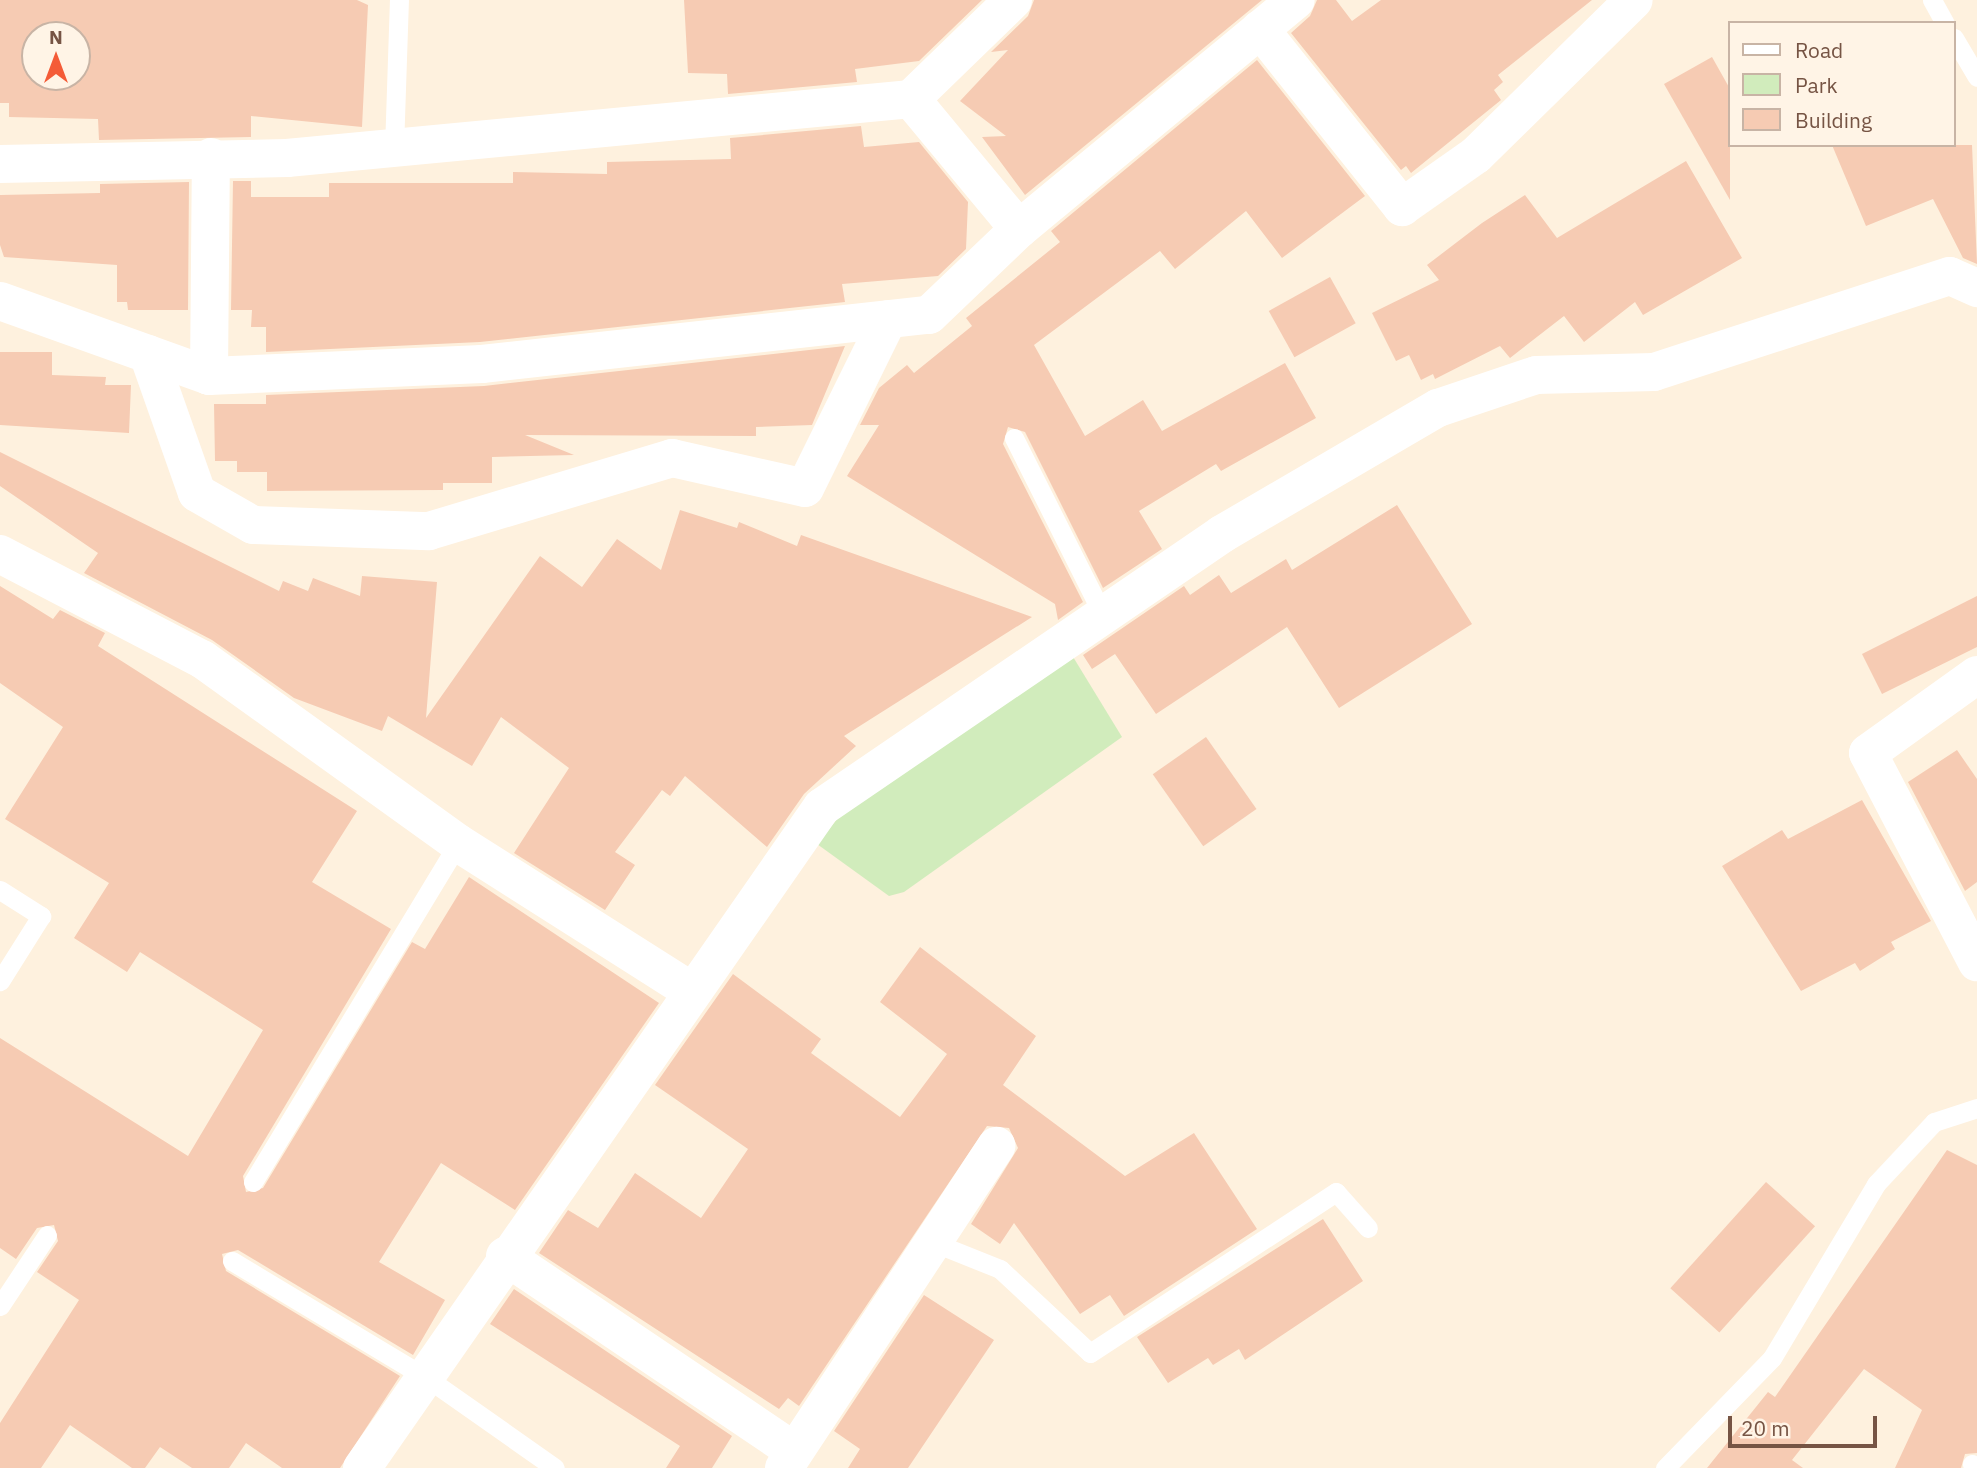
<!DOCTYPE html>
<html>
<head>
<meta charset="utf-8">
<style>
	body { margin:0 }
	#map { position:relative; width:1977px; height:1468px; overflow:hidden; background:#fef1de; font-family:"IBM Plex Sans",sans-serif }
	div>[style] { position:absolute }
	.green>* { inset:0; background:#d1ecbc }
	.building>* { inset:0; background:#f6cbb3; transform-origin:0 0 }
	.service>* { height:19px; margin:-9.5px; padding:0 9.5px; transform-origin:9.5px; border-radius:9.5px; background:#fff }
	.minor>* { height:38px; margin:-19px; padding:0 19px; transform-origin:19px; border-radius:19px; background:#fff }
	span { translate:-50% -50%; white-space:nowrap; text-align:center; line-height:1.15; -webkit-text-stroke:6px #fff4e6; paint-order:stroke }
	.legend { position:absolute; left:1728px; top:21px; width:228px; height:126px; box-sizing:border-box; background:#fff4e6; border:2px solid #c8b4a5; margin:0; padding:9px 12px; list-style:none; font-size:21px; color:#765444 }
	.legend li { display:flex; align-items:center; gap:14px; height:35px }
	.legend b { width:35px; border:2px solid #c8b4a5 }
	.north { position:absolute; left:21px; top:21px; width:70px; height:70px; box-sizing:border-box; background:#fff4e6; border:2px solid #c8b4a5; border-radius:50%; rotate:0deg; font-size:19px; font-weight:700; line-height:28px; text-align:center; color:#765444 }
	.north::after { content:''; display:block; margin:auto; width:24px; height:32px; background:#f45b37; clip-path:polygon(50% 0,100% 100%,50% 72%,0 100%) }
	.scale { position:absolute; left:1728px; top:1416px; width:149px; height:32px; box-sizing:border-box; border:4px solid #765444; border-top:0; padding-left:9px; font-size:21px; line-height:24px; white-space:nowrap; color:#765444; -webkit-text-stroke:5px #fff4e6; paint-order:stroke }
</style>
</head>
<body>
<div id="map">
	<div class="green">
		<div style="clip-path:polygon(1067px 647px,1122px 737px,904px 892px,889px 896px,817px 844px,855px 797px)"></div>
	</div>
	<div class="building">
		<div style="clip-path:polygon(evenodd,0 0,357px 0,368px 5px,362px 127px,251px 116px,251px 137px,99px 140px,98px 119px,9px 117px,9px 103px,0 103px,0 0,35px 35px,77px 35px,77px 77px,35px 77px,35px 35px)"></div>
		<div style="clip-path:polygon(684px 0,982px 0,919px 61px,855px 69px,857px 82px,728px 94px,727px 74px,688px 73px)"></div>
		<div style="clip-path:polygon(1034px 0,1262px 0,1025px 195px,982px 137px,1006px 136px,960px 101px,1008px 50px,991px 52px,1028px 16px)"></div>
		<div style="clip-path:polygon(1317px 0,1336px 0,1352px 21px,1381px 0,1592px 0,1498px 75px,1503px 82px,1494px 90px,1501px 100px,1411px 173px,1406px 166px,1401px 170px,1291px 33px,1310px 16px)"></div>
		<div style="clip-path:polygon(1712px 57px,1730px 89px,1730px 200px,1664px 84px)"></div>
		<div style="clip-path:polygon(1257px 60px,1365px 196px,1282px 258px,1246px 211px,1175px 269px,1160px 251px,1034px 345px,1085px 436px,1143px 400px,1162px 431px,1285px 363px,1316px 418px,1221px 471px,1216px 464px,1139px 511px,1162px 549px,1103px 588px,1025px 432px,1008px 427px,1003px 444px,1083px 602px,1058px 620px,1055px 604px,847px 476px,879px 425px,860px 425px,879px 388px,907px 365px,914px 373px,972px 326px,966px 318px,1060px 242px,1051px 231px)"></div>
		<div style="clip-path:polygon(861px 126px,864px 147px,919px 142px,968px 202px,966px 249px,938px 276px,842px 284px,845px 302px,480px 342px,266px 352px,266px 327px,251px 327px,252px 310px,231px 310px,233px 181px,251px 181px,251px 197px,329px 197px,329px 183px,513px 183px,513px 172px,607px 174px,607px 162px,731px 159px,730px 138px)"></div>
		<div style="clip-path:polygon(1832px 145px,1972px 145px,1977px 264px,1963px 258px,1933px 199px,1866px 226px)"></div>
		<div style="clip-path:polygon(1686px 161px,1742px 258px,1643px 315px,1635px 302px,1584px 342px,1564px 316px,1510px 358px,1500px 346px,1435px 379px,1433px 374px,1421px 380px,1409px 355px,1396px 361px,1372px 313px,1439px 280px,1427px 265px,1482px 223px,1525px 195px,1557px 238px)"></div>
		<div style="clip-path:polygon(189px 182px,188px 310px,128px 310px,127px 302px,117px 302px,117px 265px,4px 257px,0 245px,0 195px,100px 193px,100px 184px)"></div>
		<div style="left:1330px;top:277px;width:53px;height:70px;rotate:61deg"></div>
		<div style="clip-path:polygon(845px 346px,812px 425px,756px 427px,756px 436px,525px 435px,574px 455px,492px 457px,492px 483px,443px 483px,443px 490px,267px 491px,267px 472px,237px 472px,237px 461px,215px 461px,214px 404px,266px 404px,266px 395px,484px 386px)"></div>
		<div style="clip-path:polygon(0 352px,52px 352px,52px 375px,106px 377px,105px 385px,131px 385px,129px 433px,0 425px)"></div>
		<div style="clip-path:polygon(0 452px,279px 591px,283px 581px,308px 591px,313px 578px,360px 596px,362px 576px,437px 582px,426px 718px,540px 556px,582px 587px,617px 539px,661px 570px,680px 510px,737px 528px,739px 522px,797px 546px,801px 535px,1032px 617px,844px 736px,856px 746px,804px 794px,767px 847px,685px 776px,670px 796px,662px 790px,615px 852px,635px 865px,605px 910px,514px 853px,569px 768px,501px 717px,472px 766px,388px 716px,382px 731px,294px 698px,212px 640px,84px 573px,98px 553px,0 486px)"></div>
		<div style="clip-path:polygon(1397px 505px,1472px 624px,1339px 708px,1287px 627px,1156px 714px,1115px 654px,1092px 669px,1083px 655px,1184px 586px,1190px 595px,1219px 575px,1231px 593px,1286px 559px,1292px 570px)"></div>
		<div style="clip-path:polygon(0 586px,53px 619px,60px 610px,105px 633px,98px 646px,357px 811px,312px 882px,391px 929px,243px 1176px,246px 1192px,263px 1188px,412px 942px,425px 949px,469px 877px,659px 1003px,515px 1210px,441px 1163px,379px 1262px,445px 1300px,413px 1355px,238px 1250px,222px 1254px,226px 1271px,400px 1376px,340px 1468px,282px 1468px,246px 1443px,229px 1468px,192px 1468px,160px 1447px,145px 1468px,132px 1468px,70px 1425px,41px 1468px,0 1468px,0 1423px,79px 1300px,37px 1272px,58px 1241px,54px 1225px,37px 1228px,16px 1259px,0 1248px,0 1038px,188px 1156px,263px 1030px,140px 952px,127px 972px,74px 938px,109px 883px,5px 819px,63px 727px,0 683px)"></div>
		<div style="clip-path:polygon(1977px 596px,1977px 647px,1882px 694px,1862px 654px)"></div>
		<div style="left:1206px;top:737px;width:88px;height:65px;rotate:55deg"></div>
		<div style="clip-path:polygon(1957px 750px,1977px 779px,1977px 882px,1965px 891px,1908px 782px)"></div>
		<div style="clip-path:polygon(1862px 800px,1931px 921px,1891px 942px,1895px 949px,1860px 971px,1855px 963px,1801px 991px,1722px 866px,1782px 830px,1788px 839px)"></div>
		<div style="clip-path:polygon(920px 947px,1036px 1036px,1003px 1085px,1125px 1176px,1194px 1133px,1257px 1229px,1124px 1316px,1110px 1295px,1080px 1314px,1014px 1223px,1000px 1244px,971px 1224px,1018px 1148px,1009px 1128px,987px 1126px,799px 1406px,788px 1398px,779px 1409px,539px 1253px,568px 1210px,598px 1228px,635px 1173px,701px 1218px,748px 1149px,655px 1085px,733px 974px,821px 1039px,811px 1053px,900px 1117px,947px 1054px,880px 1002px)"></div>
		<div style="clip-path:polygon(1947px 1150px,1977px 1165px,1977px 1453px,1965px 1454px,1961px 1468px,1895px 1468px,1922px 1410px,1864px 1369px,1792px 1460px,1803px 1468px,1707px 1468px,1768px 1392px,1775px 1397px)"></div>
		<div style="left:1766px;top:1182px;width:66px;height:143px;rotate:42deg"></div>
		<div style="clip-path:polygon(1323px 1219px,1363px 1281px,1245px 1360px,1239px 1349px,1213px 1365px,1208px 1358px,1168px 1383px,1137px 1337px)"></div>
		<div style="clip-path:polygon(514px 1289px,732px 1436px,712px 1468px,666px 1468px,680px 1446px,490px 1324px)"></div>
		<div style="clip-path:polygon(924px 1295px,994px 1340px,908px 1468px,848px 1468px,860px 1449px,834px 1431px)"></div>
	</div>
	<div class="service">
		<div style="left:1932px;top:0;width:26px;rotate:61deg"></div>
		<div style="left:1954px;top:38px;width:45px;rotate:59.5deg"></div>
		<div style="left:394px;top:149px;width:149px;rotate:-88.1deg"></div>
		<div style="left:1014px;top:438px;width:198px;rotate:63.3deg"></div>
		<div style="left:0;top:890px;width:49px;rotate:32.4deg"></div>
		<div style="left:41px;top:916px;width:77px;rotate:122.2deg"></div>
		<div style="left:253px;top:1182px;width:396px;rotate:-58.8deg"></div>
		<div style="left:935px;top:1243px;width:70px;rotate:21.8deg"></div>
		<div style="left:1000px;top:1269px;width:123px;rotate:43deg"></div>
		<div style="left:1090px;top:1353px;width:294px;rotate:-33.2deg"></div>
		<div style="left:1336px;top:1192px;width:48px;rotate:48.4deg"></div>
		<div style="left:232px;top:1261px;width:227px;rotate:31deg"></div>
		<div style="left:427px;top:1378px;width:156px;rotate:35.1deg"></div>
		<div style="left:0;top:1306px;width:85px;rotate:-56.5deg"></div>
		<div style="left:1972px;top:1464px;width:6px;rotate:31deg"></div>
		<div style="left:1665px;top:1468px;width:153px;rotate:-45.8deg"></div>
		<div style="left:1772px;top:1358px;width:203px;rotate:-59.1deg"></div>
		<div style="left:1876px;top:1184px;width:85px;rotate:-46.9deg"></div>
		<div style="left:1934px;top:1122px;width:45px;rotate:-18deg"></div>
	</div>
	<div class="minor">
		<div style="left:1260px;top:29px;width:228px;rotate:51.4deg"></div>
		<div style="left:1402px;top:207px;width:90px;rotate:-35.1deg"></div>
		<div style="left:1476px;top:155px;width:221px;rotate:-44.5deg"></div>
		<div style="left:911px;top:99px;width:169px;rotate:50.3deg"></div>
		<div style="left:0;top:164px;width:287px;rotate:-1.2deg"></div>
		<div style="left:287px;top:158px;width:627px;rotate:-5.4deg"></div>
		<div style="left:911px;top:99px;width:142px;rotate:-44.1deg"></div>
		<div style="left:0;top:301px;width:222px;rotate:19.7deg"></div>
		<div style="left:209px;top:376px;width:273px;rotate:-2.5deg"></div>
		<div style="left:482px;top:364px;width:450px;rotate:-6.3deg"></div>
		<div style="left:929px;top:315px;width:124px;rotate:-43.7deg"></div>
		<div style="left:1019px;top:229px;width:359px;rotate:-39.6deg"></div>
		<div style="left:148px;top:354px;width:147px;rotate:70.6deg"></div>
		<div style="left:197px;top:493px;width:64px;rotate:29.7deg"></div>
		<div style="left:253px;top:525px;width:176px;rotate:2deg"></div>
		<div style="left:429px;top:531px;width:254px;rotate:-16.7deg"></div>
		<div style="left:672px;top:458px;width:136px;rotate:12.7deg"></div>
		<div style="left:805px;top:488px;width:188px;rotate:-63.8deg"></div>
		<div style="left:209px;top:376px;width:219px;rotate:-89.5deg"></div>
		<div style="left:0;top:554px;width:228px;rotate:27.5deg"></div>
		<div style="left:202px;top:659px;width:315px;rotate:35.7deg"></div>
		<div style="left:458px;top:843px;width:275px;rotate:32.4deg"></div>
		<div style="left:1977px;top:675px;width:134px;rotate:144.4deg"></div>
		<div style="left:1868px;top:753px;width:236px;rotate:62.5deg"></div>
		<div style="left:505px;top:1256px;width:349px;rotate:34deg"></div>
		<div style="left:362px;top:1468px;width:805px;rotate:-55.17deg"></div>
		<div style="left:822px;top:807px;width:484px;rotate:-34.3deg"></div>
		<div style="left:1222px;top:534px;width:250px;rotate:-30.3deg"></div>
		<div style="left:1438px;top:408px;width:103px;rotate:-18.6deg"></div>
		<div style="left:1536px;top:375px;width:118px;rotate:-1.5deg"></div>
		<div style="left:1654px;top:372px;width:311px;rotate:-18deg"></div>
		<div style="left:1950px;top:276px;width:30px;rotate:24deg"></div>
		<div style="left:784px;top:1468px;width:386px;rotate:-56.6deg"></div>
	</div>
	<ul class="legend">
	<li><b style="height:9px;background:#fff"></b>Road</li>
	<li><b style="height:19px;background:#d1ecbc"></b>Park</li>
	<li><b style="height:19px;background:#f6cbb3"></b>Building</li>
	</ul>
	<div class="north">N</div>
	<div class="scale">20 m</div>
</div>
</body>
</html>
